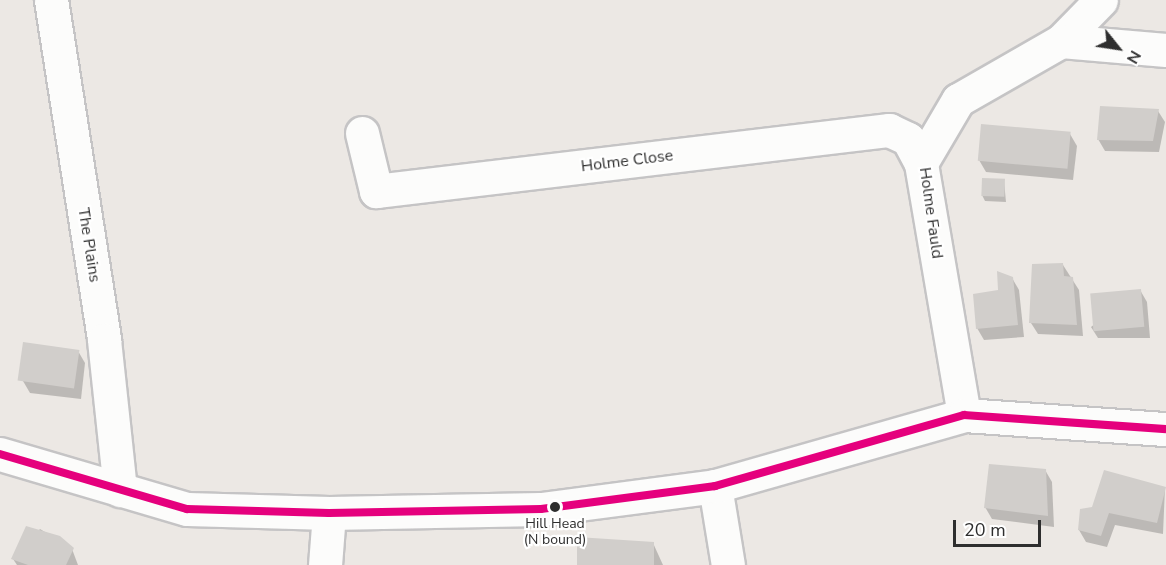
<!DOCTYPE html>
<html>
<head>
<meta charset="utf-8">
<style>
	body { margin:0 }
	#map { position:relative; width:1166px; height:565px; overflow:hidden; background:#ece8e4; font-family:"Nunito Sans",sans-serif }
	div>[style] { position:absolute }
	.shadow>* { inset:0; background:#0003 }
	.building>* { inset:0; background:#d1cecb; transform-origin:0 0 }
	.roads { filter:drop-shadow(2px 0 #c5c4c5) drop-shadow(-2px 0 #c5c4c5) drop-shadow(0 2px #c5c4c5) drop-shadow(0 -2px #c5c4c5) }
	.street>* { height:33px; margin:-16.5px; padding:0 16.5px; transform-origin:16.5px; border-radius:16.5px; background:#fcfcfb }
	.secondary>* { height:33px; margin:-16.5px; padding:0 16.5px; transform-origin:16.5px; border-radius:16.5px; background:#fcfcfb }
	.bus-1>* { height:8px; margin:-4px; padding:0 4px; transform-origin:4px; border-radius:4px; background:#e5007d }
	.dots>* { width:16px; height:16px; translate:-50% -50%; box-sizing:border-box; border:3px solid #fff; border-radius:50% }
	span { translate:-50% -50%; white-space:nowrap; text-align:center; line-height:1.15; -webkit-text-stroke:4.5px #fff; paint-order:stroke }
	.bus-label { font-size:14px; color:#2e2e2e }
	.street-label { font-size:16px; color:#2e2e2e }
	.north { position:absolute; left:1088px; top:18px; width:60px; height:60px; -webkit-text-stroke:4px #fff; paint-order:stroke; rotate:120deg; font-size:16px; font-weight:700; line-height:24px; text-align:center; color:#2e2e2e }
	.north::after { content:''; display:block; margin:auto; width:21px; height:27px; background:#2e2e2e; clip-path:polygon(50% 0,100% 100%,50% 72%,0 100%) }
	.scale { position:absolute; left:953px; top:520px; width:88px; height:27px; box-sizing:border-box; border:3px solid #2e2e2e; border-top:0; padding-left:8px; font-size:18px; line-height:21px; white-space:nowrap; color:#2e2e2e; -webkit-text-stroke:4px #fff; paint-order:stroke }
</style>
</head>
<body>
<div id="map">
	<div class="shadow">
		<div style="clip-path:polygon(1158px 111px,1165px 122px,1159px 152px,1105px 151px,1098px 139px)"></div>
		<div style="clip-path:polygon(1070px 134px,1077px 146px,1073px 180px,986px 172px,979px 160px)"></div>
		<div style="clip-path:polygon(1004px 181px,1006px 202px,985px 201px,982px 195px)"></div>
		<div style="clip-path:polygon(1063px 265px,1079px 290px,1083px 336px,1038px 334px,1031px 323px)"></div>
		<div style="clip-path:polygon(1012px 278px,1019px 290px,1024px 337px,984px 340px,977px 328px)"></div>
		<div style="clip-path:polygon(1140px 290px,1147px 302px,1150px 338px,1098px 338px,1091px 327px)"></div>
		<div style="clip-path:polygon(78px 351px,85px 363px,81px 399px,30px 393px,23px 381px)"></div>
		<div style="clip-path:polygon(1045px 470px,1052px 482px,1054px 527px,992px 519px,985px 507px)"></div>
		<div style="clip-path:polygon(1165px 488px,1163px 534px,1115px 525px,1107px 547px,1086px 542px,1079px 530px,1081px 511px)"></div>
		<div style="clip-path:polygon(40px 529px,72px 549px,78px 565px,17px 565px,13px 559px)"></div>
		<div style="clip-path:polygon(653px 543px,663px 565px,579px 565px)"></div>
	</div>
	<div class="building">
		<div style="clip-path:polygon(1100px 106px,1159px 109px,1153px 141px,1097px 140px)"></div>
		<div style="left:981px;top:124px;width:90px;height:37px;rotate:5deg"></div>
		<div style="left:982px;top:178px;width:23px;height:18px;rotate:2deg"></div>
		<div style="clip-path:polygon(1063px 263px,1064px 276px,1073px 277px,1077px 325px,1029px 323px,1032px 264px)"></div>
		<div style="clip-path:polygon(997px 271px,1013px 277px,1018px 325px,976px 329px,973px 294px,998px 290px)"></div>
		<div style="left:1141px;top:289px;width:38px;height:51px;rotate:85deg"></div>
		<div style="left:23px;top:342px;width:57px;height:39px;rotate:8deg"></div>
		<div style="clip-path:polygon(989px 464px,1046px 469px,1048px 516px,984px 508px)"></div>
		<div style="clip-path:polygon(1104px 470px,1166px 487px,1157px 523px,1109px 513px,1101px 536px,1078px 530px,1080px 509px,1092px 507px)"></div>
		<div style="clip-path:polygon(26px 526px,60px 536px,74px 548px,66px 565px,28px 565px,11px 559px)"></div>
		<div style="clip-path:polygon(577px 537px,654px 542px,654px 565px,577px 565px)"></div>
	</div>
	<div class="roads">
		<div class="street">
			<div style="left:51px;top:0;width:344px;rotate:81.1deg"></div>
			<div style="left:104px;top:340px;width:151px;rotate:83.9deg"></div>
			<div style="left:1061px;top:41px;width:57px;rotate:-45.7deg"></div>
			<div style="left:362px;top:133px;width:60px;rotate:76.4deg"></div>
			<div style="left:376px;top:191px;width:517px;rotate:-6.78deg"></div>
			<div style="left:889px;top:130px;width:21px;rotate:25deg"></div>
			<div style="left:908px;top:139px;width:27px;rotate:62deg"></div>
			<div style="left:964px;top:415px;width:256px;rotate:-99.7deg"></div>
			<div style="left:921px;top:163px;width:73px;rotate:-59.6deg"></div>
			<div style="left:958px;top:100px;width:119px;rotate:-29.8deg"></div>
			<div style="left:1061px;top:41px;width:105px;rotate:4.9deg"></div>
			<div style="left:715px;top:486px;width:80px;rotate:80.7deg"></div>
			<div style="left:325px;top:565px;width:52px;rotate:-85.6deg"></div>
		</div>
		<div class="secondary">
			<div style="left:0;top:454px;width:195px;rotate:16.4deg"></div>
			<div style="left:187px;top:509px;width:142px;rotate:1.6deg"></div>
			<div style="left:329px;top:513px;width:212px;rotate:-1.1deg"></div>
			<div style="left:541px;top:509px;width:176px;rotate:-7.5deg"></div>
			<div style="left:715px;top:486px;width:259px;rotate:-15.9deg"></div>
			<div style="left:964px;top:415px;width:202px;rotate:4deg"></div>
		</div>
	</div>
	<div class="bus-1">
		<div style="left:0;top:454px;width:195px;rotate:16.4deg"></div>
		<div style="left:187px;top:509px;width:142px;rotate:1.6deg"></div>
		<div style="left:329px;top:513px;width:212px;rotate:-1.1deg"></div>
		<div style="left:541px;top:509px;width:176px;rotate:-7.5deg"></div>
		<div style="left:715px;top:486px;width:259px;rotate:-15.9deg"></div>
		<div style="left:964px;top:415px;width:202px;rotate:4deg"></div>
	</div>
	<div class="dots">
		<div style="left:555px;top:507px;background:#2e2e2e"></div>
	</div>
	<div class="bus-label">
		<span style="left:555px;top:532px">Hill Head<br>(N bound)</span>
	</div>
	<div class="street-label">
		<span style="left:627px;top:161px;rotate:-7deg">Holme Close</span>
		<span style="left:931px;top:213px;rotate:82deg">Holme Fauld</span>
		<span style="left:89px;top:245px;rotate:81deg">The Plains</span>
	</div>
	<div class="north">N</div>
	<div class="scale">20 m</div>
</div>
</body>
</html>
